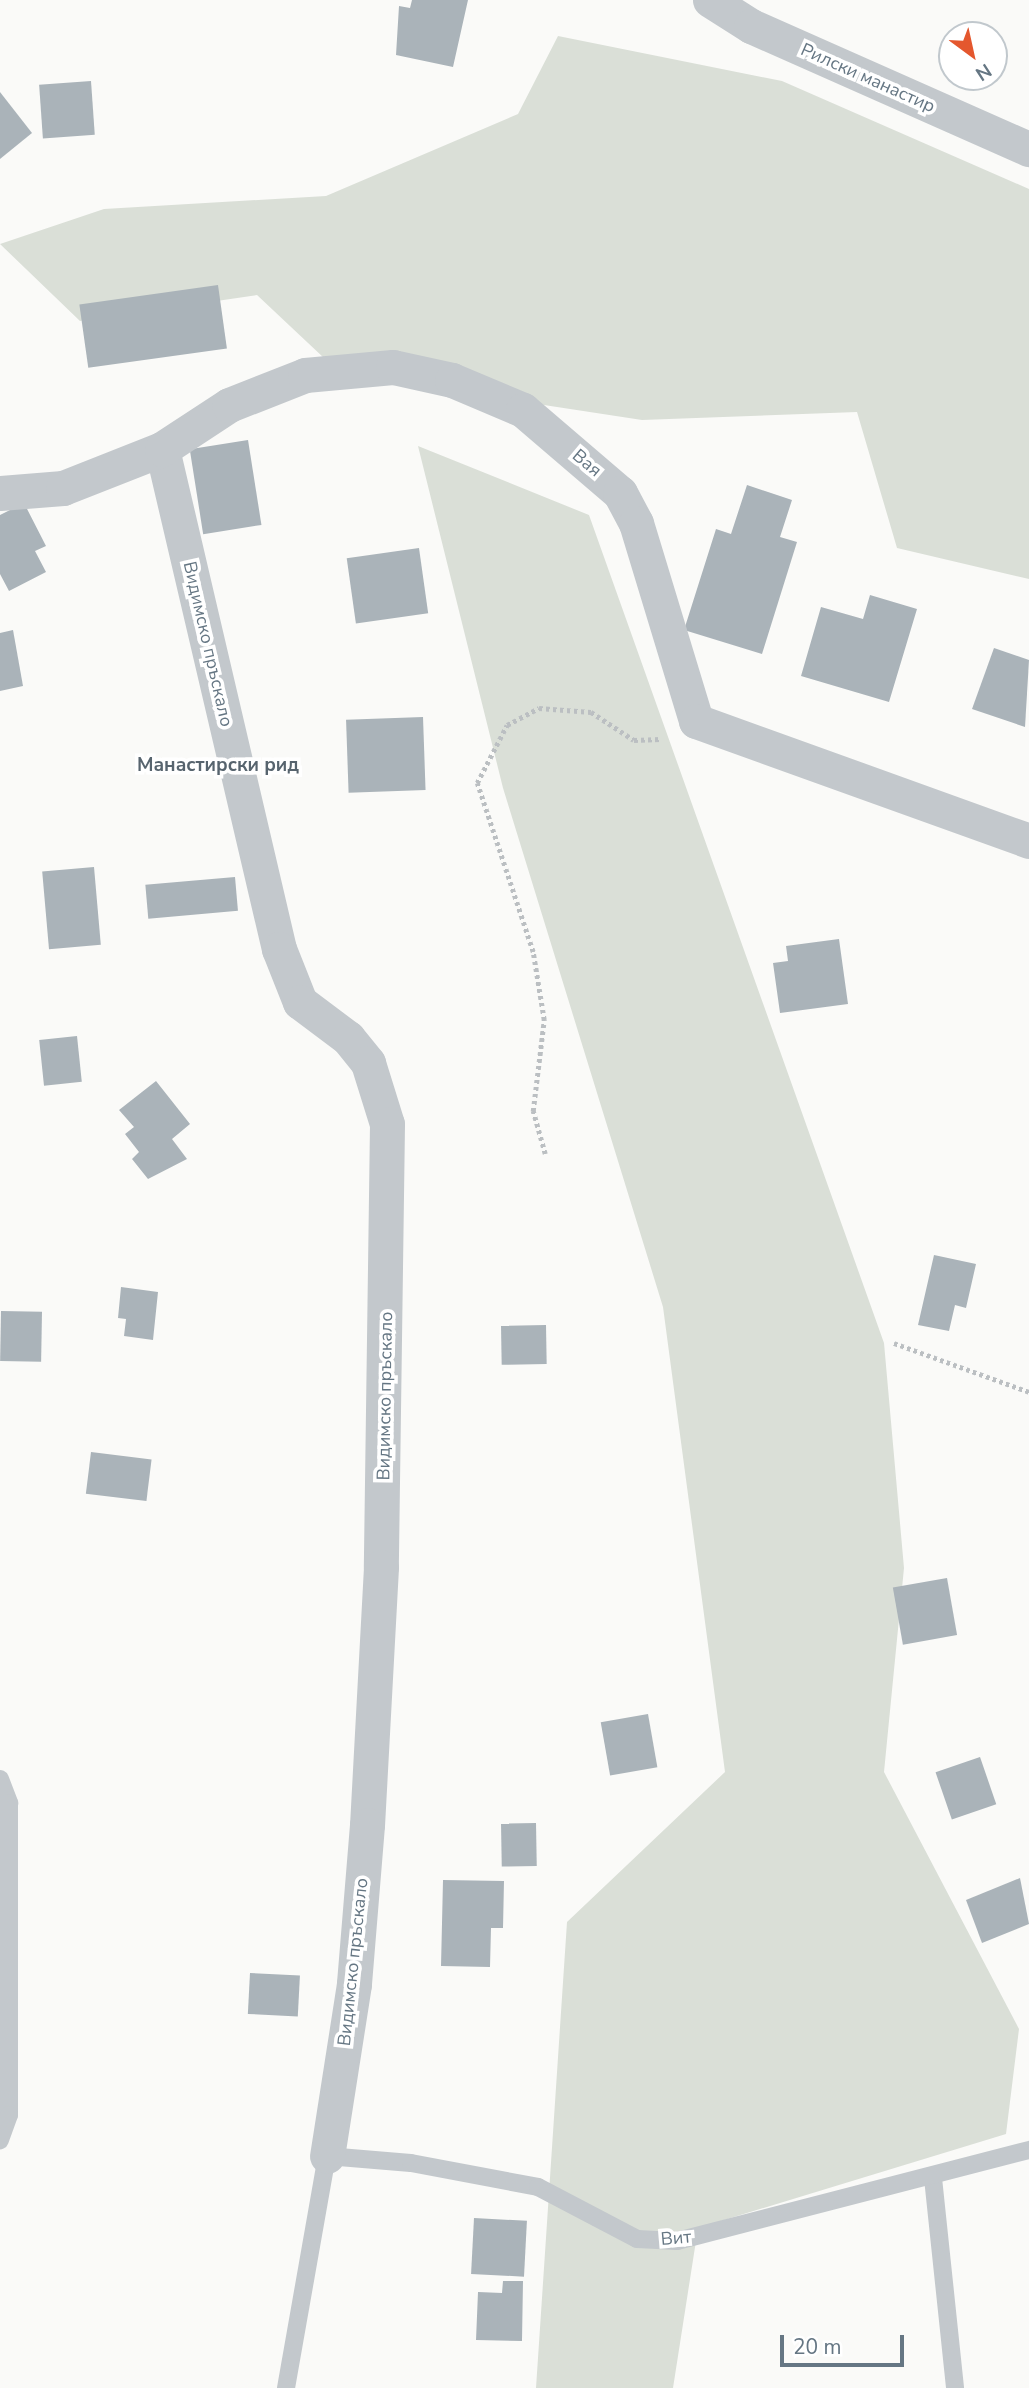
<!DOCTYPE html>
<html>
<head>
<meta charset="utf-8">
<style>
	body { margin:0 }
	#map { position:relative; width:1029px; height:2388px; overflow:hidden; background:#fafaf8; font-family:"Nunito Sans",sans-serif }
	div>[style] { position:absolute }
	.green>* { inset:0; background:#dadfd7 }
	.building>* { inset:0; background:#aab3b9; transform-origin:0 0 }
	.path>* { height:4.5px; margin-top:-2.25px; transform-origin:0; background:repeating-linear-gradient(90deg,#bbbfc2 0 3.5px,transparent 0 7px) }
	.service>* { height:18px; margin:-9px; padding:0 9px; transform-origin:9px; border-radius:9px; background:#c3c8cc }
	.minor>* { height:35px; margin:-17.5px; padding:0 17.5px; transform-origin:17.5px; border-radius:17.5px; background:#c3c8cc }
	span { translate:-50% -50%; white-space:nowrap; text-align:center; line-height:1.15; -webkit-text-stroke:7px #fff; paint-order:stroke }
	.street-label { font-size:18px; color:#657683 }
	.neighbourhood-label { font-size:19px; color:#57646e; font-weight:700 }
	.north { position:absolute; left:938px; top:21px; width:70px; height:70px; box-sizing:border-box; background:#fff; border:2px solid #c1c8cd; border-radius:50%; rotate:147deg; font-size:19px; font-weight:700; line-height:28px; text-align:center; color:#657683 }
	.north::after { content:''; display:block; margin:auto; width:24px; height:32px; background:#e4572e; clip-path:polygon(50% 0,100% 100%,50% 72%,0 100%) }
	.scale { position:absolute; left:780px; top:2335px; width:124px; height:32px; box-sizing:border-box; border:4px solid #657683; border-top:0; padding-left:9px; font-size:21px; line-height:24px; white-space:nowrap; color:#657683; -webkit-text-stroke:5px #fff; paint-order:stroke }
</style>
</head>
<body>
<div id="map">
	<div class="green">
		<div style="clip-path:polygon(558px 36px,782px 81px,1029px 189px,1029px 579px,897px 548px,857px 412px,642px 420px,341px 374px,257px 295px,80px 321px,0 244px,104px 209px,326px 196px,518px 114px)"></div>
		<div style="clip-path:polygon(418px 446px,589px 515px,884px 1343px,904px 1568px,884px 1772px,1019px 2029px,1006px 2134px,698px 2228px,673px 2388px,536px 2388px,567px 1922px,725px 1772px,663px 1307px,503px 788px)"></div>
	</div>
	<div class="building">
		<div style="clip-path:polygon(412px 0,468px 0,453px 67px,396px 55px,399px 6px,410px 8px)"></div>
		<div style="left:91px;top:81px;width:54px;height:52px;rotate:86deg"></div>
		<div style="clip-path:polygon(0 92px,32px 133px,0 159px)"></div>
		<div style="left:218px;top:285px;width:64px;height:140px;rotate:82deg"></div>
		<div style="left:248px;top:440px;width:86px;height:59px;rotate:81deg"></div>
		<div style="clip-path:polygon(747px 485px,792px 500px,780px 537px,797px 542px,762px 654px,684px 630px,716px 529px,731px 534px)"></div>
		<div style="clip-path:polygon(24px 503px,46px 546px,35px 551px,46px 572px,9px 591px,0 574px,0 515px)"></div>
		<div style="left:419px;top:548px;width:66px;height:73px;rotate:82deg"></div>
		<div style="clip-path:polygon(870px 595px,917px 609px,889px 702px,801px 676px,821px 607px,863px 619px)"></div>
		<div style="clip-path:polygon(13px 630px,23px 686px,0 691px,0 633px)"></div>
		<div style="clip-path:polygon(994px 648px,1029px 660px,1025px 727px,972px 709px)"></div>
		<div style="left:423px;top:717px;width:73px;height:77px;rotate:88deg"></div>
		<div style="left:94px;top:867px;width:78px;height:52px;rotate:85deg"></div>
		<div style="left:235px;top:877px;width:34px;height:90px;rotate:85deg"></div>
		<div style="clip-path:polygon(839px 939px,848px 1004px,780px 1013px,773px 963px,788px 961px,786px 946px)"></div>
		<div style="left:77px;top:1036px;width:46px;height:38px;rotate:84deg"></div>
		<div style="clip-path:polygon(156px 1081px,190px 1124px,172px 1139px,187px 1159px,148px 1179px,132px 1159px,139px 1152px,125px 1134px,134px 1127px,119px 1110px)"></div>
		<div style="clip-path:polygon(934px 1255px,976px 1264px,966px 1308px,955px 1305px,949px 1331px,918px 1325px)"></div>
		<div style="clip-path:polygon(121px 1287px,158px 1292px,153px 1340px,124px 1336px,126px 1319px,118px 1318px)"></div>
		<div style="left:1px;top:1311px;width:41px;height:50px;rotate:1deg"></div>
		<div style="left:546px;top:1325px;width:39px;height:45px;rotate:89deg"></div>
		<div style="left:91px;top:1452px;width:61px;height:42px;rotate:7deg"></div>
		<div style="left:947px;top:1578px;width:58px;height:55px;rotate:80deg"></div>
		<div style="left:648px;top:1714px;width:54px;height:48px;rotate:80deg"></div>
		<div style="left:980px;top:1757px;width:50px;height:47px;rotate:71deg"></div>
		<div style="left:536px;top:1823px;width:43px;height:35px;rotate:89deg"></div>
		<div style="clip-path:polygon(1020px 1878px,1029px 1924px,982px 1943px,966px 1900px)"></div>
		<div style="clip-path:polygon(443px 1880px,504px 1881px,503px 1928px,491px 1928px,490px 1967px,441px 1966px)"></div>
		<div style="left:250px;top:1973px;width:50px;height:41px;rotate:3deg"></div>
		<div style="left:474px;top:2218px;width:53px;height:56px;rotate:3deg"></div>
		<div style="clip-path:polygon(503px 2281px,523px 2281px,522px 2341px,476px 2340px,478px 2292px,502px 2293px)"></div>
	</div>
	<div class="path">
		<div style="left:545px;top:1154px;width:45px;rotate:-105.6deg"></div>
		<div style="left:533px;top:1111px;width:92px;rotate:-83.1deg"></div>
		<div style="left:544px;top:1020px;width:69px;rotate:-99.2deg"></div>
		<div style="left:533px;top:952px;width:178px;rotate:-108.3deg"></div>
		<div style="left:477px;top:783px;width:65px;rotate:-62.7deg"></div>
		<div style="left:507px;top:725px;width:36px;rotate:-28deg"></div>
		<div style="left:539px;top:708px;width:52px;rotate:4.4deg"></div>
		<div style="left:591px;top:712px;width:51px;rotate:33.1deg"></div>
		<div style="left:634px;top:740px;width:27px;rotate:-2deg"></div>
		<div style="left:894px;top:1343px;width:144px;rotate:19.9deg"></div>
	</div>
	<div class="service">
		<div style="left:0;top:1779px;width:26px;rotate:69deg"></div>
		<div style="left:9px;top:1803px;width:312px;rotate:90deg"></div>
		<div style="left:9px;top:2115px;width:27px;rotate:110deg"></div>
		<div style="left:933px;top:2178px;width:211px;rotate:84deg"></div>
		<div style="left:286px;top:2388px;width:236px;rotate:-80deg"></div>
		<div style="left:327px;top:2156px;width:84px;rotate:4.8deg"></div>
		<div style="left:411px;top:2163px;width:129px;rotate:10.7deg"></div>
		<div style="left:538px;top:2187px;width:112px;rotate:27.7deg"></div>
		<div style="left:637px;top:2239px;width:40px;rotate:2.9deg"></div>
		<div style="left:677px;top:2241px;width:364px;rotate:-14.5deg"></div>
	</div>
	<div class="minor">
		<div style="left:710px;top:0;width:49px;rotate:32.4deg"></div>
		<div style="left:751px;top:26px;width:304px;rotate:23.9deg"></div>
		<div style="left:162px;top:449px;width:514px;rotate:76.83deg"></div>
		<div style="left:279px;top:949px;width:57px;rotate:68.4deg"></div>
		<div style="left:300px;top:1002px;width:60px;rotate:36.9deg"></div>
		<div style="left:348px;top:1038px;width:32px;rotate:51deg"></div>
		<div style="left:368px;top:1063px;width:64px;rotate:72.7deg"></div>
		<div style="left:387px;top:1124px;width:443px;rotate:90.8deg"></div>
		<div style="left:381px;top:1567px;width:258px;rotate:93.1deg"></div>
		<div style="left:367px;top:1825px;width:160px;rotate:94.7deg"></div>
		<div style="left:354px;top:1984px;width:174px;rotate:98.9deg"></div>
		<div style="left:0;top:493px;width:63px;rotate:-4.5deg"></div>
		<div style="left:63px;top:488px;width:106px;rotate:-21.5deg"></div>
		<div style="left:162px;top:449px;width:80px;rotate:-33.3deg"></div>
		<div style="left:229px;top:405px;width:82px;rotate:-21.5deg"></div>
		<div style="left:305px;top:375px;width:88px;rotate:-5.2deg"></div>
		<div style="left:393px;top:367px;width:60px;rotate:12.4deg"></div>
		<div style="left:452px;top:380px;width:77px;rotate:22.9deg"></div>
		<div style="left:523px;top:410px;width:128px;rotate:40.6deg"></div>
		<div style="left:620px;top:493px;width:34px;rotate:62deg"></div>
		<div style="left:636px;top:523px;width:207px;rotate:73.1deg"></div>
		<div style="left:696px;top:721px;width:354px;rotate:19.8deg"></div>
	</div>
	<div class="street-label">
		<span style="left:868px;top:78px;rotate:24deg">Рилски манастир</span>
		<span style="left:587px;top:463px;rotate:40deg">Вая</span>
		<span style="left:208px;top:644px;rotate:77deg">Видимско пръскало</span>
		<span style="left:385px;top:1396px;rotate:-89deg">Видимско пръскало</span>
		<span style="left:353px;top:1962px;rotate:-84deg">Видимско пръскало</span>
		<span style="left:676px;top:2238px;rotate:-5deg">Вит</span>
	</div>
	<div class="neighbourhood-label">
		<span style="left:218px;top:766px">Манастирски рид</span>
	</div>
	<div class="north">N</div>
	<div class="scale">20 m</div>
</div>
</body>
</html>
